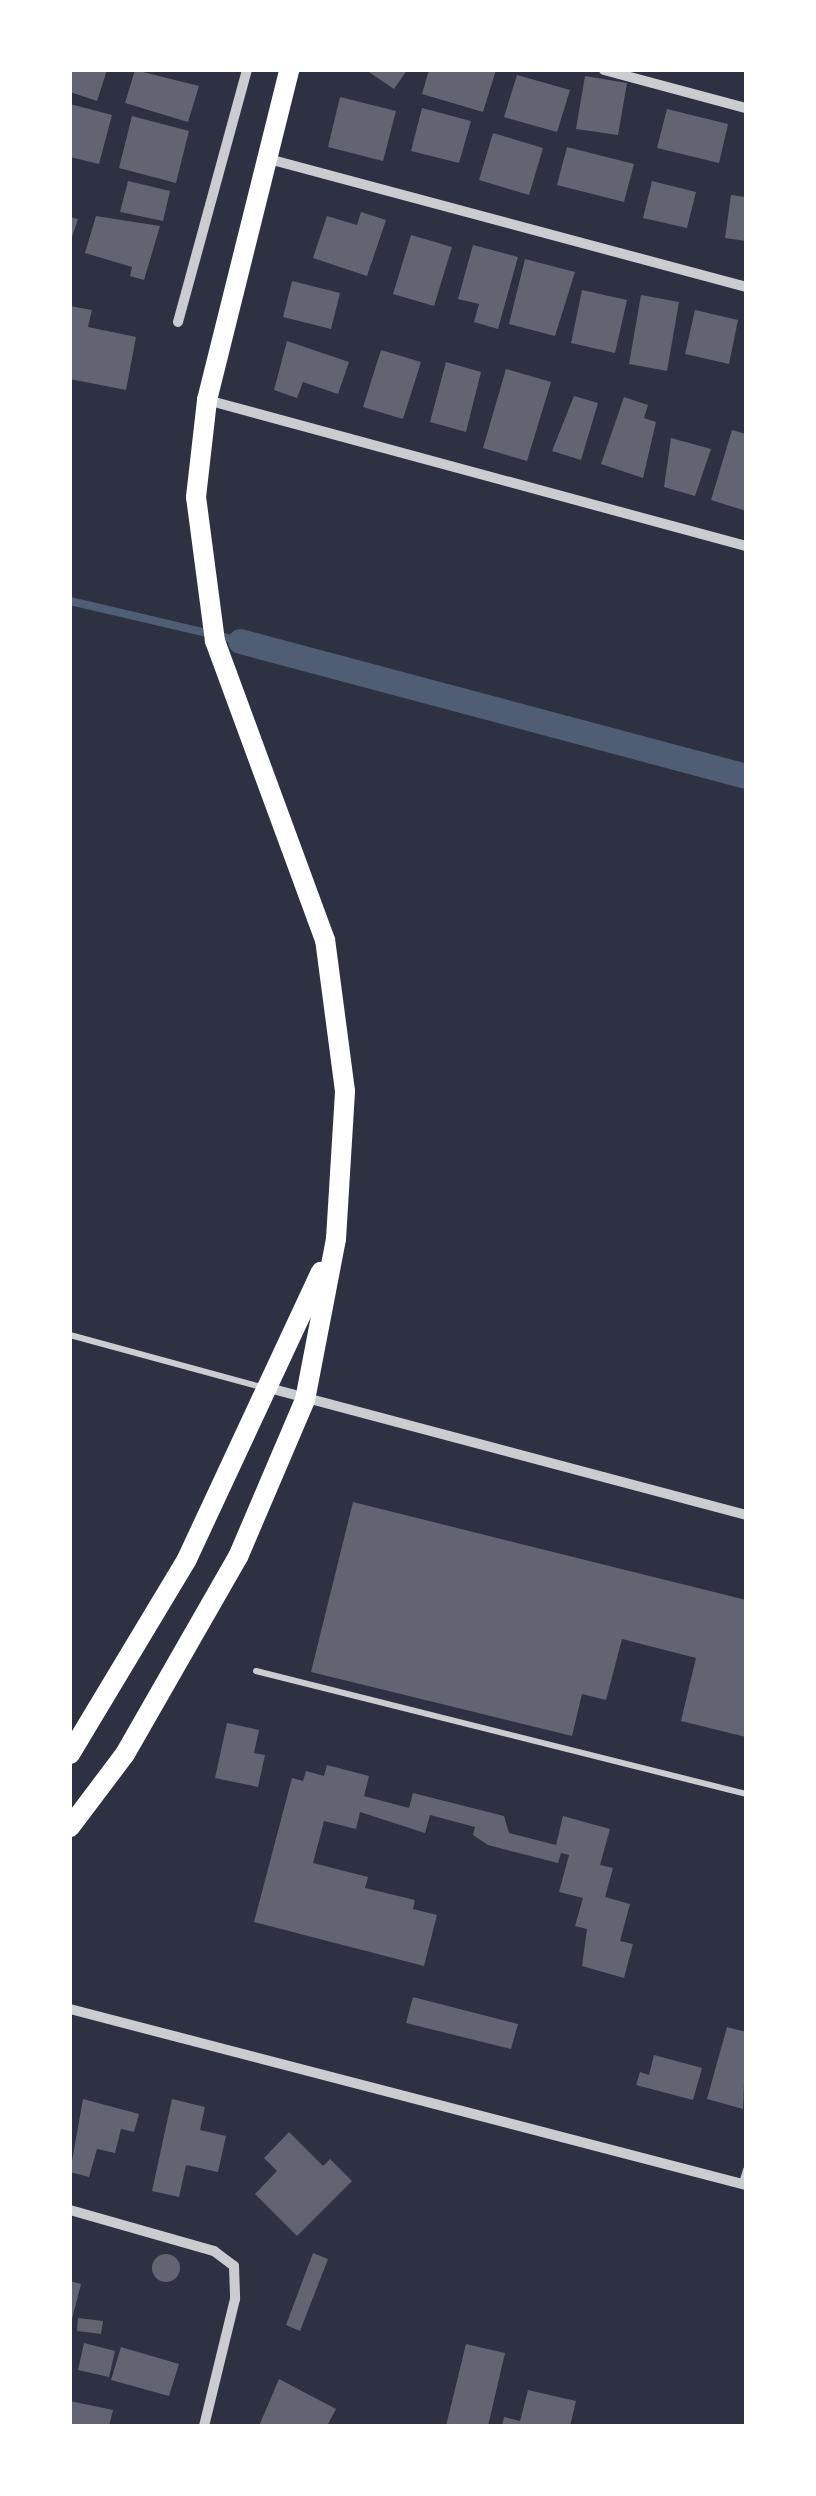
<!DOCTYPE html>
<html>
<head>
<meta charset="utf-8">
<style>
  body { margin:0 }
  #map { position:relative; width:816px; height:2496px; overflow:hidden; background:#2d3142; font-family:"Source Sans 3",sans-serif }
  div>[style] { position:absolute }
  .stream>* { height:8px; margin:-4px; padding:0 4px; transform-origin:4px; border-radius:4px; background:#4f5d75 }
  .canal>* { height:25px; margin:-12.5px; padding:0 12.5px; transform-origin:12.5px; border-radius:12.5px; background:#4f5d75 }
  .building>* { inset:0; background:#626471 }
  .round { border-radius:50% }
  .service>* { height:6px; margin:-3px; padding:0 3px; transform-origin:3px; border-radius:3px; background:#caccd0 }
  .minor>* { height:10px; margin:-5px; padding:0 5px; transform-origin:5px; border-radius:5px; background:#caccd0 }
  .secondary>* { height:20px; margin:-10px; padding:0 10px; transform-origin:10px; border-radius:10px; background:#fff }
  span { translate:-50% -50%; white-space:nowrap; text-align:center; line-height:1.15; -webkit-text-stroke:8px #fff; paint-order:stroke }
  .frame { position:absolute; inset:0; border:72px solid #fff; pointer-events:none }
</style>
</head>
<body>
<div id="map">
  <div class="stream">
    <i style="left:70px;top:601px;width:175px;rotate:13.2deg"></i>
  </div>
  <div class="canal">
    <i style="left:240px;top:641px;width:524px;rotate:14.94deg"></i>
  </div>
  <div class="building">
    <i style="clip-path:polygon(70px 70px,107px 70px,97px 101px,70px 92px)"></i>
    <i style="clip-path:polygon(135px 70px,199px 86px,188px 122px,125px 103px)"></i>
    <i style="clip-path:polygon(366px 70px,407px 70px,394px 89px)"></i>
    <i style="clip-path:polygon(429px 70px,496px 70px,483px 112px,422px 94px)"></i>
    <i style="clip-path:polygon(517px 75px,570px 90px,557px 132px,504px 117px)"></i>
    <i style="clip-path:polygon(585px 76px,627px 83px,618px 135px,576px 129px)"></i>
    <i style="clip-path:polygon(340px 97px,396px 111px,383px 161px,328px 147px)"></i>
    <i style="clip-path:polygon(70px 104px,112px 115px,99px 164px,70px 157px)"></i>
    <i style="clip-path:polygon(422px 108px,471px 121px,459px 163px,411px 151px)"></i>
    <i style="clip-path:polygon(667px 109px,728px 124px,719px 163px,657px 148px)"></i>
    <i style="clip-path:polygon(132px 116px,189px 131px,176px 183px,119px 168px)"></i>
    <i style="clip-path:polygon(493px 133px,543px 148px,529px 195px,479px 180px)"></i>
    <i style="clip-path:polygon(567px 147px,634px 164px,624px 202px,557px 185px)"></i>
    <i style="clip-path:polygon(128px 181px,170px 191px,163px 221px,120px 212px)"></i>
    <i style="clip-path:polygon(652px 181px,696px 192px,687px 228px,643px 218px)"></i>
    <i style="clip-path:polygon(731px 195px,746px 197px,746px 241px,725px 238px)"></i>
    <i style="clip-path:polygon(361px 212px,386px 220px,367px 276px,313px 258px,327px 216px,357px 225px)"></i>
    <i style="clip-path:polygon(96px 216px,160px 226px,144px 280px,130px 276px,132px 267px,85px 253px)"></i>
    <i style="clip-path:polygon(70px 217px,78px 219px,71px 240px,70px 240px)"></i>
    <i style="clip-path:polygon(411px 235px,452px 247px,434px 306px,393px 294px)"></i>
    <i style="clip-path:polygon(473px 245px,518px 257px,498px 329px,474px 322px,479px 304px,458px 299px)"></i>
    <i style="clip-path:polygon(525px 259px,575px 272px,555px 336px,509px 324px)"></i>
    <i style="clip-path:polygon(292px 281px,340px 293px,331px 329px,283px 317px)"></i>
    <i style="clip-path:polygon(582px 290px,627px 300px,615px 353px,571px 343px)"></i>
    <i style="clip-path:polygon(641px 295px,679px 302px,667px 371px,629px 364px)"></i>
    <i style="clip-path:polygon(70px 306px,92px 310px,88px 327px,136px 337px,126px 390px,70px 379px)"></i>
    <i style="clip-path:polygon(695px 310px,738px 320px,729px 364px,685px 354px)"></i>
    <i style="clip-path:polygon(287px 341px,349px 362px,338px 394px,303px 382px,297px 398px,274px 390px)"></i>
    <i style="clip-path:polygon(381px 350px,421px 362px,403px 419px,363px 407px)"></i>
    <i style="clip-path:polygon(446px 362px,481px 372px,466px 432px,430px 422px)"></i>
    <i style="clip-path:polygon(506px 369px,551px 382px,527px 461px,483px 448px)"></i>
    <i style="clip-path:polygon(574px 396px,598px 403px,581px 460px,552px 451px)"></i>
    <i style="clip-path:polygon(624px 397px,648px 405px,644px 418px,656px 422px,643px 478px,601px 464px)"></i>
    <i style="clip-path:polygon(732px 430px,746px 434px,746px 511px,711px 500px)"></i>
    <i style="clip-path:polygon(671px 438px,711px 449px,695px 496px,664px 487px)"></i>
    <i style="clip-path:polygon(353px 1502px,746px 1600px,746px 1737px,681px 1721px,696px 1658px,622px 1639px,606px 1700px,582px 1694px,572px 1736px,311px 1672px)"></i>
    <i style="clip-path:polygon(227px 1723px,259px 1730px,254px 1753px,265px 1755px,258px 1787px,215px 1778px)"></i>
    <i style="clip-path:polygon(327px 1765px,369px 1776px,364px 1796px,409px 1808px,413px 1793px,504px 1816px,509px 1833px,556px 1845px,563px 1816px,610px 1829px,600px 1865px,613px 1868px,605px 1897px,630px 1904px,620px 1941px,633px 1944px,624px 1978px,582px 1966px,587px 1929px,575px 1926px,583px 1898px,559px 1892px,569px 1855px,561px 1853px,558px 1863px,488px 1845px,473px 1835px,475px 1827px,430px 1815px,425px 1833px,360px 1812px,356px 1829px,324px 1821px,313px 1863px,368px 1877px,365px 1888px,415px 1900px,413px 1909px,437px 1915px,424px 1966px,254px 1922px,292px 1778px,303px 1781px,306px 1771px,324px 1776px)"></i>
    <i style="clip-path:polygon(413px 1997px,518px 2024px,511px 2049px,406px 2023px)"></i>
    <i style="clip-path:polygon(727px 2027px,746px 2032px,743px 2109px,707px 2099px)"></i>
    <i style="clip-path:polygon(654px 2055px,702px 2068px,693px 2100px,636px 2085px,640px 2072px,649px 2075px)"></i>
    <i style="clip-path:polygon(83px 2099px,139px 2114px,134px 2132px,121px 2129px,115px 2153px,97px 2149px,89px 2177px,70px 2172px)"></i>
    <i style="clip-path:polygon(172px 2099px,205px 2107px,200px 2130px,226px 2136px,218px 2172px,186px 2165px,179px 2197px,152px 2191px)"></i>
    <i style="clip-path:polygon(289px 2132px,323px 2166px,330px 2159px,352px 2181px,297px 2236px,255px 2194px,277px 2171px,264px 2158px)"></i>
    <i style="clip-path:polygon(313px 2253px,328px 2259px,300px 2331px,286px 2325px)"></i>
    <i class="round" style="left:152px;top:2254px;width:28px;height:28px"></i>
    <i style="clip-path:polygon(70px 2281px,81px 2284px,71px 2323px,70px 2323px)"></i>
    <i style="clip-path:polygon(78px 2318px,103px 2321px,101px 2334px,77px 2331px)"></i>
    <i style="clip-path:polygon(84px 2343px,115px 2351px,109px 2377px,78px 2370px)"></i>
    <i style="clip-path:polygon(466px 2344px,505px 2353px,488px 2426px,446px 2426px)"></i>
    <i style="clip-path:polygon(121px 2347px,179px 2364px,169px 2396px,111px 2380px)"></i>
    <i style="clip-path:polygon(279px 2379px,336px 2409px,327px 2426px,259px 2426px)"></i>
    <i style="clip-path:polygon(528px 2390px,576px 2401px,570px 2426px,502px 2426px,504px 2417px,520px 2421px)"></i>
    <i style="clip-path:polygon(70px 2401px,113px 2410px,109px 2426px,70px 2426px)"></i>
  </div>
  <div class="service">
    <i style="left:70px;top:1335px;width:199px;rotate:15.2deg"></i>
    <i style="left:256px;top:1671px;width:505px;rotate:14.09deg"></i>
    <i style="left:742px;top:2183px;width:14px;rotate:-73deg"></i>
  </div>
  <div class="minor">
    <i style="left:604px;top:70px;width:147px;rotate:15deg"></i>
    <i style="left:265px;top:158px;width:498px;rotate:15deg"></i>
    <i style="left:178px;top:322px;width:261px;rotate:-74.7deg"></i>
    <i style="left:207px;top:400px;width:558px;rotate:15.16deg"></i>
    <i style="left:269px;top:1388px;width:494px;rotate:14.9deg"></i>
    <i style="left:70px;top:2009px;width:699px;rotate:14.59deg"></i>
    <i style="left:70px;top:2210px;width:150px;rotate:15.9deg"></i>
    <i style="left:214px;top:2251px;width:25px;rotate:37deg"></i>
    <i style="left:234px;top:2266px;width:33px;rotate:88deg"></i>
    <i style="left:235px;top:2299px;width:131px;rotate:103.7deg"></i>
  </div>
  <div class="secondary">
    <i style="left:70px;top:1754px;width:227px;rotate:-59deg"></i>
    <i style="left:187px;top:1559px;width:317px;rotate:-65deg"></i>
    <i style="left:70px;top:1827px;width:91px;rotate:-53deg"></i>
    <i style="left:125px;top:1754px;width:227px;rotate:-60.2deg"></i>
    <i style="left:238px;top:1557px;width:171px;rotate:-66.9deg"></i>
    <i style="left:305px;top:1400px;width:164px;rotate:-79.1deg"></i>
    <i style="left:336px;top:1239px;width:148px;rotate:-86.5deg"></i>
    <i style="left:345px;top:1091px;width:152px;rotate:-97.5deg"></i>
    <i style="left:325px;top:940px;width:319px;rotate:-110.2deg"></i>
    <i style="left:215px;top:641px;width:145px;rotate:-97.5deg"></i>
    <i style="left:196px;top:497px;width:98px;rotate:-83.5deg"></i>
    <i style="left:207px;top:400px;width:340px;rotate:-76deg"></i>
  </div>
  <div class="frame"></div>
</div>
</body>
</html>
